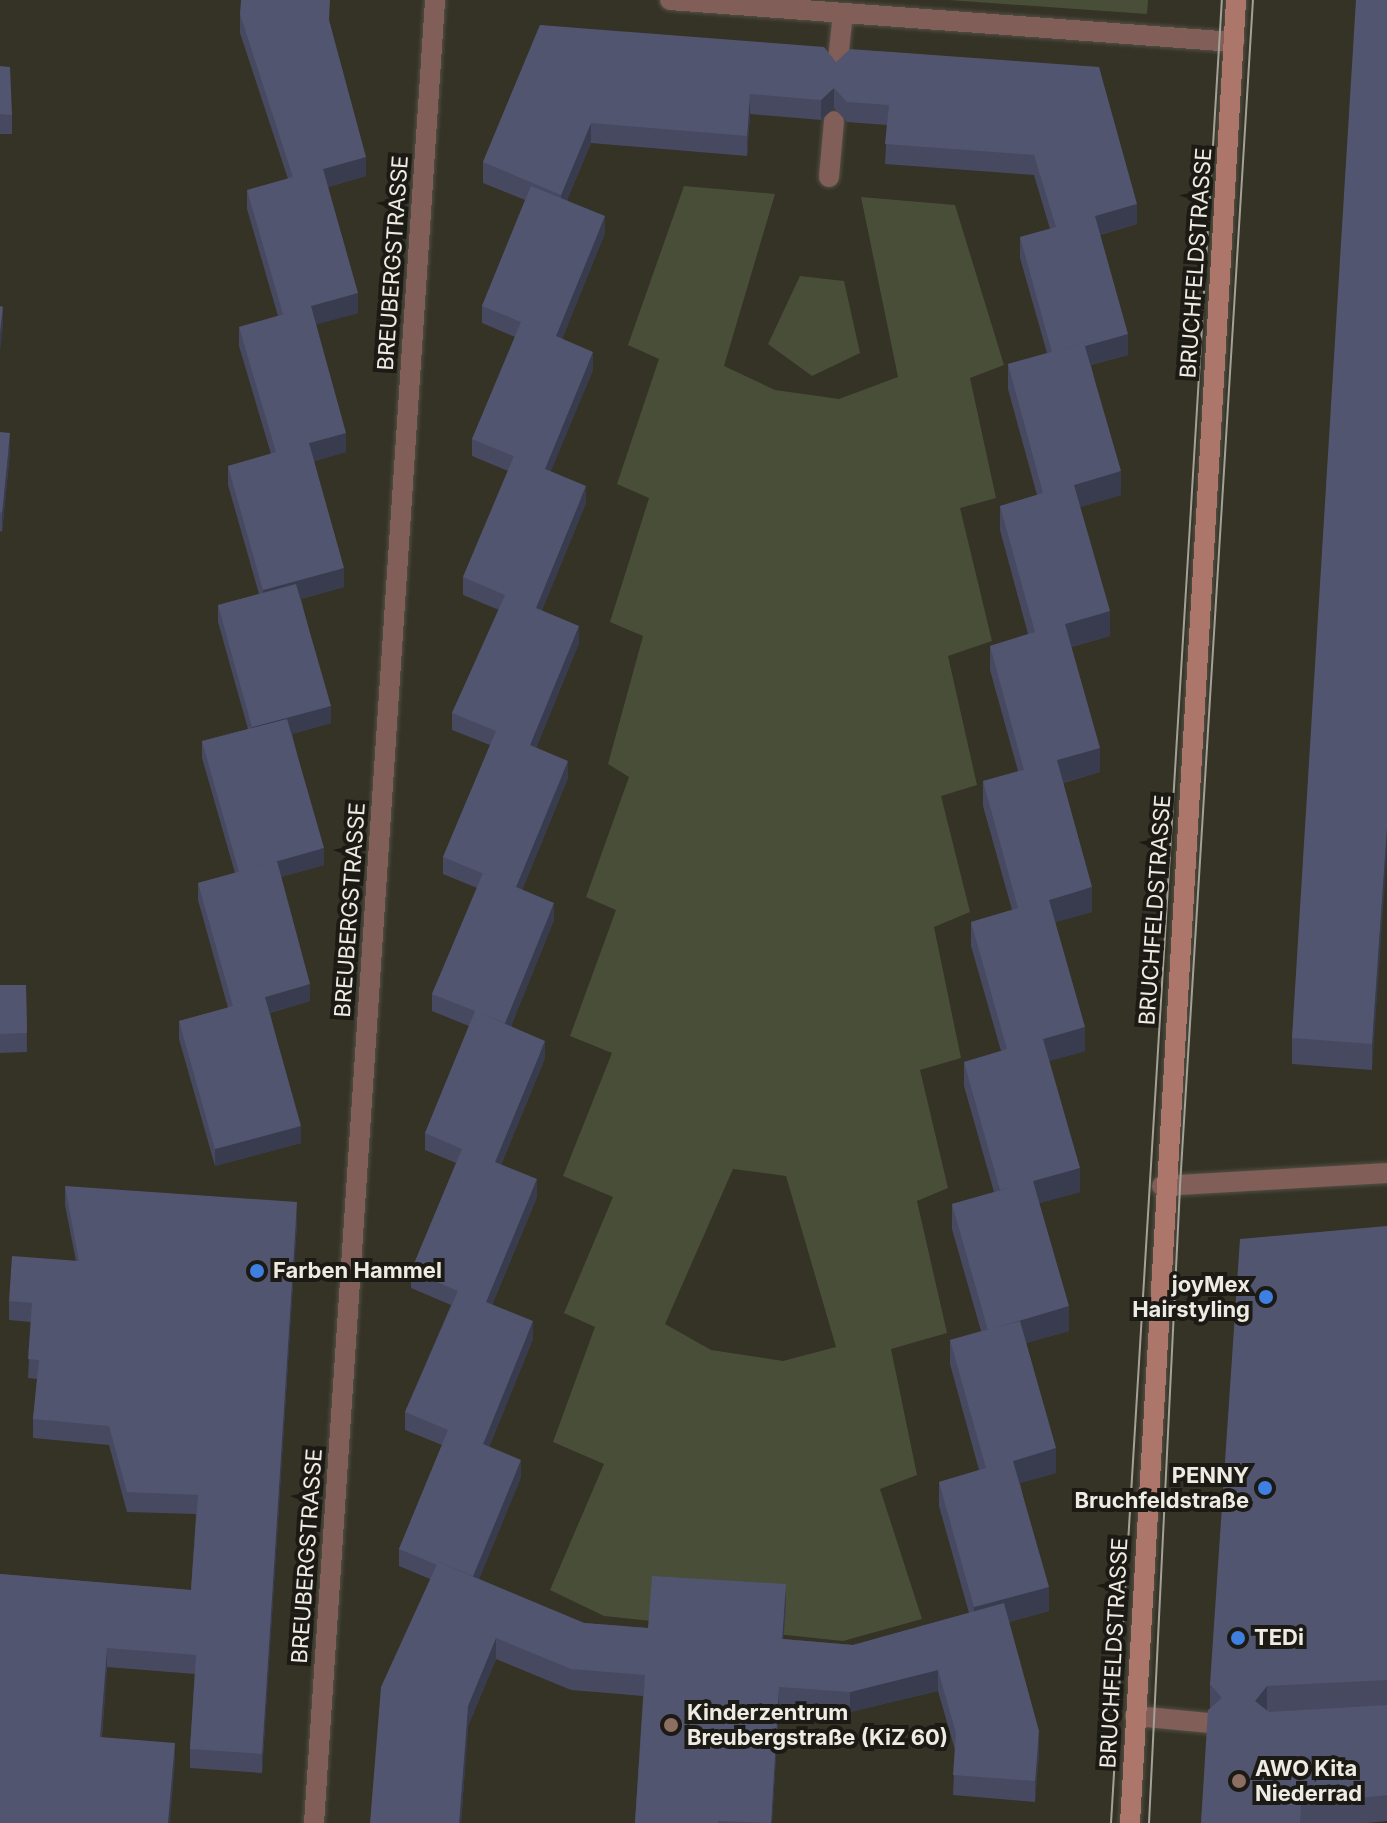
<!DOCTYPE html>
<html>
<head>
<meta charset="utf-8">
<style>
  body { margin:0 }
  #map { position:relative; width:1387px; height:1823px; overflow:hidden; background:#353226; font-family:Inter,sans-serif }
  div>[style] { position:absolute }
  .green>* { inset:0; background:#494e39 }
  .roads { filter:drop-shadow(0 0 2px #525044) drop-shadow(0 0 2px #525044) }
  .lane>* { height:20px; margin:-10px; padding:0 10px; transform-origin:10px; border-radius:10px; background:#815e57 }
  .street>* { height:20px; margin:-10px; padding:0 10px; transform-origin:10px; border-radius:10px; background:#815e57 }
  .secondary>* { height:20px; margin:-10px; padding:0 10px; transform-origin:10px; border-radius:10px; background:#ac766a }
  .tram>* { height:2px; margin:-1px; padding:0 1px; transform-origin:1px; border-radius:1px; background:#a4a298 }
  .wall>* { inset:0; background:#474960 }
  .shaded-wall>* { inset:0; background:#393c4e }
  .building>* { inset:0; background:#525570 }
  .dots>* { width:22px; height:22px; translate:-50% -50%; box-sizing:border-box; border:4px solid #1b1a14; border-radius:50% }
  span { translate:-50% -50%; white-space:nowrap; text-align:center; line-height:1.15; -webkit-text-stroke:8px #1b1a14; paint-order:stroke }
  .street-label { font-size:22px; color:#edebe3 }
  .poi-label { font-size:22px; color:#edebe3; font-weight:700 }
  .left { translate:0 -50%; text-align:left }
  .right { translate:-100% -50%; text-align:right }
</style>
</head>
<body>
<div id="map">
  <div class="green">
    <i style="clip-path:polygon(948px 0,1148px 0,1147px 14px)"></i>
    <i style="clip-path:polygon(evenodd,684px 186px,775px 194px,724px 366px,775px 390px,839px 399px,898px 377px,861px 197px,955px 205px,1004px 365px,970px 378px,996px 498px,960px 508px,992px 641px,948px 656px,977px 785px,941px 796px,970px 912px,934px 927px,961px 1058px,920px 1070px,948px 1188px,917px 1201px,947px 1333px,891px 1349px,917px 1475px,880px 1489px,922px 1619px,843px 1641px,604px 1616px,550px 1590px,604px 1464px,553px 1442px,595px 1327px,564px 1313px,613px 1197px,563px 1176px,612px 1053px,570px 1036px,616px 910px,586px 897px,629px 777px,608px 764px,643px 636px,610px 622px,649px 498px,617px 484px,659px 359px,628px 345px,684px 186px,733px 1169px,786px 1176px,836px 1347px,783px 1361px,711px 1350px,665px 1324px,733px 1169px)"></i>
    <i style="clip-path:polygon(800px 276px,844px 281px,860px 353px,812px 376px,768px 344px)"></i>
  </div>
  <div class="roads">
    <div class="lane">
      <i style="left:837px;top:69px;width:56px;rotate:-83.9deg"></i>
      <i style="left:829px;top:177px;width:56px;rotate:-84.9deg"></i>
      <i style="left:1135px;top:1716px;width:74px;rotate:5.4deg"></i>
    </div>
    <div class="street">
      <i style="left:670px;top:0;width:566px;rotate:4.26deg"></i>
      <i style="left:1162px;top:1186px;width:225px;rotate:-3.3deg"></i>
      <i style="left:314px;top:1823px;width:1827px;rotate:-86.2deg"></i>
    </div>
    <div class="secondary">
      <i style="left:1130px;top:1823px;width:1826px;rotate:-86.67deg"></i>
    </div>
  </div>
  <div class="tram">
    <i style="left:1111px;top:1823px;width:1826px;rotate:-86.52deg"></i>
    <i style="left:1149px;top:1823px;width:638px;rotate:-87.21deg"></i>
    <i style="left:1180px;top:1186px;width:1188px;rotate:-86.48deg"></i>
  </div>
  <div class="wall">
    <i style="clip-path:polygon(1387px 0,1372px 1070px,1292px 1064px,1292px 1038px)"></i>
    <i style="clip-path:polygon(240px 14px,330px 24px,366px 176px,328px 187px,358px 313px,316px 324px,346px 452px,314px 461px,344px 587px,301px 599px,331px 723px,292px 734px,324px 865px,281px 877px,310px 1001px,270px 1013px,301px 1143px,215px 1166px,179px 1039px,179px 1021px,228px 1008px,198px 900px,198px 883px,235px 873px,202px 758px,202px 741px,248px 729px,218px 622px,218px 605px,259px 594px,228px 485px,228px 466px,271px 454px,239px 346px,239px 327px,278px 316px,247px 209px,247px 190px,288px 179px,240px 33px)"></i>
    <i style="clip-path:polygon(evenodd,540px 25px,836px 62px,1099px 67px,1137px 224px,1100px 235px,1128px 355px,1091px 365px,1121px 495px,1080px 507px,1110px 636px,1071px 647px,1100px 772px,1063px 783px,1092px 912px,1055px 922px,1085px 1051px,1049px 1061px,1080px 1192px,1039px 1203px,1069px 1331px,1026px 1343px,1056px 1473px,1020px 1483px,1049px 1611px,1009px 1622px,1039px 1751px,1035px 1802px,953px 1795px,955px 1750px,938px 1691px,850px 1712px,779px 1707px,772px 1823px,635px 1823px,643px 1696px,571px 1690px,496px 1659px,468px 1726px,461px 1823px,370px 1823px,430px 1579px,399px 1566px,399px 1549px,442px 1445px,405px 1430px,405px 1412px,451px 1305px,411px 1288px,411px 1271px,456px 1163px,425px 1150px,425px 1133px,469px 1026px,432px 1011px,432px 994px,477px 888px,443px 874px,443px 857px,490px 745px,452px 730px,452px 713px,499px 610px,463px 595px,463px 577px,508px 471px,472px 456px,472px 439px,515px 337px,482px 323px,482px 306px,525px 200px,483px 183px,483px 162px,540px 25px,834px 108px,847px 122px,887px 125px,885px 164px,1034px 175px,1050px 229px,1020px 237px,1020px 258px,1047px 353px,1008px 364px,1008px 389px,1037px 495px,1000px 506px,1000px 530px,1028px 634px,990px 646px,990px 670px,1018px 771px,983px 781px,983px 806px,1012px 910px,971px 922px,971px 946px,1001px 1051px,964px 1062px,964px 1086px,994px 1192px,952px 1204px,952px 1229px,981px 1331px,950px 1340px,950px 1364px,979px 1470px,939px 1482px,939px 1506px,969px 1613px,853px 1645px,783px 1639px,786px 1605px,648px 1628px,584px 1623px,479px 1579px,521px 1477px,489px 1447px,533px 1339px,492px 1305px,537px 1197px,501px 1165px,545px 1058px,511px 1026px,554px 920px,522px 890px,568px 778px,536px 748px,579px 643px,542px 610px,586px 503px,550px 472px,593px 370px,562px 339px,605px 233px,567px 200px,591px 143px,747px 156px,750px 114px,821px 120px,834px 108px)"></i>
    <i style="clip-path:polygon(0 66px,12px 115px,12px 134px,0 134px)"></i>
    <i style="clip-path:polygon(0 432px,10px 452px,2px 532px,0 531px)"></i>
    <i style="clip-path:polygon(0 985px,26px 985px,27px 1052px,0 1053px)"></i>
    <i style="clip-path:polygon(65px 1186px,297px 1222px,262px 1773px,190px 1768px,190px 1749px,195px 1674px,107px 1667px,102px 1737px,175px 1762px,0 1823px,0 1574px,191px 1590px,196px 1514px,127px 1512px,109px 1445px,33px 1438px,33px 1419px,37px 1379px,28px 1378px,31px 1322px,9px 1320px,9px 1301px,76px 1261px,65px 1205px)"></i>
    <i style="clip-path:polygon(1387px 1226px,1387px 1821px,1367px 1823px,1201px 1823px,1210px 1709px,1210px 1684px)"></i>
  </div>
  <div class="shaded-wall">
    <i style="clip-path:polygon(834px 88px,834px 108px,821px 120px,821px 100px)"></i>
    <i style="clip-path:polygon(750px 94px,750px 114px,747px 156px,747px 136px)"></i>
    <i style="clip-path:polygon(591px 123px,591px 143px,561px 215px,561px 195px)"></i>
    <i style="clip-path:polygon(366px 157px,366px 176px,323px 188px,323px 169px)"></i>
    <i style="clip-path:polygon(1137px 204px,1137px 224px,1095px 236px,1095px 216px)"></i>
    <i style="clip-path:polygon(605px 216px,605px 233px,556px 354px,556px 336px)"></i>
    <i style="clip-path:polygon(358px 293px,358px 313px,311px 326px,311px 306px)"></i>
    <i style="clip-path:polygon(3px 307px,3px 326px,0 352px,0 333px)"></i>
    <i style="clip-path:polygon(1128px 334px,1128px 355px,1053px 375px,1053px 355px)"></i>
    <i style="clip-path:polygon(593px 352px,593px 370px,545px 486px,545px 469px)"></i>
    <i style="clip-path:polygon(10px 433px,10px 452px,2px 532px,2px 513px)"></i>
    <i style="clip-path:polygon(346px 433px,346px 452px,309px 463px,309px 443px)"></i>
    <i style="clip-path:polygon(1121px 471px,1121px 495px,1074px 509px,1074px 485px)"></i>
    <i style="clip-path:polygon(586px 486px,586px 503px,536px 625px,536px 608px)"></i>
    <i style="clip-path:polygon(344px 568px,344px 587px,263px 609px,263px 590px)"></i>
    <i style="clip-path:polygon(1110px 611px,1110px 636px,1065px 648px,1065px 624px)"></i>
    <i style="clip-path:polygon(579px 626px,579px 643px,530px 762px,530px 745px)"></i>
    <i style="clip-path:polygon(331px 706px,331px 723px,252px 745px,252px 727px)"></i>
    <i style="clip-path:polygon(1100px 748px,1100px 772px,1057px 784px,1057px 760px)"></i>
    <i style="clip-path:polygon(568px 761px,568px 778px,516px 904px,516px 887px)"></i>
    <i style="clip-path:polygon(1387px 828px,1387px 854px,1372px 1070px,1372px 1044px)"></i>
    <i style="clip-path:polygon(324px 848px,324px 865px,239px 889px,239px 872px)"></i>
    <i style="clip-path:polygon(1092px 887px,1092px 912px,1049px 924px,1049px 900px)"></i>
    <i style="clip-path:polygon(554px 903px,554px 920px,505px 1041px,505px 1023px)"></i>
    <i style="clip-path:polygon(310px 984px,310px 1001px,255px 1017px,255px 1000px)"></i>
    <i style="clip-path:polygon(1085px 1027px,1085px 1051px,1043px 1063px,1043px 1039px)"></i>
    <i style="clip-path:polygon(545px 1041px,545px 1058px,495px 1179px,495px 1162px)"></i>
    <i style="clip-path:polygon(301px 1126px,301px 1143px,215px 1166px,215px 1149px)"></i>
    <i style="clip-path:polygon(1080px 1168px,1080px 1192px,1033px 1205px,1033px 1181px)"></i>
    <i style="clip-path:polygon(537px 1179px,537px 1197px,486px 1319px,486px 1302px)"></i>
    <i style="clip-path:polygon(297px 1202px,297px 1222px,262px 1773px,262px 1754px)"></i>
    <i style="clip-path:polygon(1069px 1306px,1069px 1331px,988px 1354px,988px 1330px)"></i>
    <i style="clip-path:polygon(533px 1321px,533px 1339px,483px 1461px,483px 1444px)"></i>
    <i style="clip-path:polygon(1056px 1448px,1056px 1473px,1013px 1485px,1013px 1461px)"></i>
    <i style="clip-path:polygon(521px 1460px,521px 1477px,472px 1596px,472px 1579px)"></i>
    <i style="clip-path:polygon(786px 1584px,786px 1605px,782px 1660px,782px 1639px)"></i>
    <i style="clip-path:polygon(1049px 1587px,1049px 1611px,974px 1631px,974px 1607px)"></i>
    <i style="clip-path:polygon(496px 1638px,496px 1659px,468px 1726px,461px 1823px,459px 1823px,468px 1706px)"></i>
    <i style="clip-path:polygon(107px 1648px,107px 1667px,100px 1756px,100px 1737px)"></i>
    <i style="clip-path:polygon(938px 1670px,938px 1691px,850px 1712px,850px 1692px)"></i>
    <i style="clip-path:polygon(1267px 1686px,1267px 1712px,1255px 1701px)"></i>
    <i style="clip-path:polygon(779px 1687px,779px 1707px,772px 1823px,771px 1823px)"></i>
    <i style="clip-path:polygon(1039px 1731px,1039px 1751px,1035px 1802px,1035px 1781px)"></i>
    <i style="clip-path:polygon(175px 1743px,175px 1762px,170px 1823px,168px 1823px)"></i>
  </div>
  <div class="building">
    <i style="clip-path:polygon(241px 0,330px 0,329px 20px,366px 157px,323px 169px,358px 293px,311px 306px,346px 433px,309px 443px,344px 568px,263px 590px,228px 466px,276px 452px,239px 327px,288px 313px,283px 314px,247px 190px,293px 177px,240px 14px)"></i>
    <i style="clip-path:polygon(1356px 0,1387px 0,1387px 828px,1372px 1044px,1292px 1038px)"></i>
    <i style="clip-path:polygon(540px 25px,824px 47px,836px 62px,850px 49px,1099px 67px,1137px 204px,1095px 216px,1128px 334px,1085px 346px,1084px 343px,1052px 352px,1020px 237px,1056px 227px,1034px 155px,885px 144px,889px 105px,847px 102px,834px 88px,821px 100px,750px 94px,747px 136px,591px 123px,561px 195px,483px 162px)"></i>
    <i style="clip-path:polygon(0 66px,10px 67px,12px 115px,0 114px)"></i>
    <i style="clip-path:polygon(531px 186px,605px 216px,556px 336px,593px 352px,545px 469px,472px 439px,521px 322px,482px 306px)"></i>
    <i style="clip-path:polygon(0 306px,3px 307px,0 333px)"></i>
    <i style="clip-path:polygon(1084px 343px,1121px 471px,1074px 485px,1110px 611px,1065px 624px,1100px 748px,1057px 760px,1092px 887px,1049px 900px,1085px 1027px,1043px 1039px,1080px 1168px,1033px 1181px,1069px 1306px,988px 1330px,952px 1204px,1016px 1186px,1000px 1190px,964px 1062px,1014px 1047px,1007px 1049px,971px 922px,1018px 908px,983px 781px,1024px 770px,990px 646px,1035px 632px,1000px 506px,1043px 493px,1008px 364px)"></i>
    <i style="clip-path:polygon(0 432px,10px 433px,2px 513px,0 512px)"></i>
    <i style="clip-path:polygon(514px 456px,586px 486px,536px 608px,579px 626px,530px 745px,568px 761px,516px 887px,443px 857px,496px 731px,452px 713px,505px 595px,463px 577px)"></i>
    <i style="clip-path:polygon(296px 584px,331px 706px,252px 727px,218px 605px)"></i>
    <i style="clip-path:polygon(287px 719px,324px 848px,239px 872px,202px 741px)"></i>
    <i style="clip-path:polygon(277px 861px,310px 984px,255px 1000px,265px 997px,301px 1126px,215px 1149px,179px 1021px,233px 1006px,198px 883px)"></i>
    <i style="clip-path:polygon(483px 873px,554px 903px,505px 1023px,480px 1013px,545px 1041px,495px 1162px,537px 1179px,486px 1302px,533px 1321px,483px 1444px,521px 1460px,473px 1576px,438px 1562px,437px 1565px,399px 1549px,448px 1430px,405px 1412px,458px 1291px,411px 1271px,462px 1149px,425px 1133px,475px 1011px,432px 994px)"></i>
    <i style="clip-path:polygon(0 985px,26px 985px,27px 1033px,0 1034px)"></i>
    <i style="clip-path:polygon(65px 1186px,297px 1202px,262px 1754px,190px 1749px,196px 1655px,107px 1648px,100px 1737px,175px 1743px,168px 1823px,0 1823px,0 1574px,191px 1590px,198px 1495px,127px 1492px,109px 1426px,33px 1419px,39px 1360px,28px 1359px,32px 1303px,9px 1301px,12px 1256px,79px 1261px)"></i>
    <i style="clip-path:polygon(1387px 1226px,1387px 1680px,1267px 1686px,1255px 1701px,1269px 1712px,1387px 1705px,1387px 1795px,1301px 1805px,1300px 1823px,1201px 1823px,1208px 1710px,1222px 1698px,1210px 1684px,1240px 1239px)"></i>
    <i style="clip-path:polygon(1020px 1321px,1056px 1448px,1013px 1461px,1049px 1587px,974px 1607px,939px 1482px,986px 1468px,950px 1340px)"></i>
    <i style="clip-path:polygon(438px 1562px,584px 1623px,648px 1628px,652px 1576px,786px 1584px,782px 1639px,853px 1645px,1004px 1603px,1039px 1731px,1035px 1781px,953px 1775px,956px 1733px,938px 1670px,850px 1692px,779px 1687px,771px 1823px,718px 1821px,718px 1823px,635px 1823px,645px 1675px,571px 1669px,496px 1638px,468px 1706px,459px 1823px,370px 1823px,381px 1687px)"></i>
  </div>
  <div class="dots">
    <i style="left:257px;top:1271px;background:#3f7fe0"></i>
    <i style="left:1266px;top:1297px;background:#3f7fe0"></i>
    <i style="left:1265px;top:1488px;background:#3f7fe0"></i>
    <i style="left:1238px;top:1638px;background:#3f7fe0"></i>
    <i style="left:671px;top:1725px;background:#8d6e63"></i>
    <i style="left:1239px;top:1781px;background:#8d6e63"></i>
  </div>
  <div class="street-label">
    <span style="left:393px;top:263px;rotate:-86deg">BREUBERGSTRASSE</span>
    <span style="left:1196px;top:263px;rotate:-86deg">BRUCHFELDSTRASSE</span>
    <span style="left:350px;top:910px;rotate:-86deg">BREUBERGSTRASSE</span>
    <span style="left:1155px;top:910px;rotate:-86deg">BRUCHFELDSTRASSE</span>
    <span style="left:307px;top:1556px;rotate:-86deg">BREUBERGSTRASSE</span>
    <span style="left:1114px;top:1653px;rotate:-87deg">BRUCHFELDSTRASSE</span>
  </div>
  <div class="poi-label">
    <span class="left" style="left:273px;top:1271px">Farben Hammel</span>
    <span class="right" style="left:1250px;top:1297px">joyMex<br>Hairstyling</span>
    <span class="right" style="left:1249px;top:1488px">PENNY<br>Bruchfeldstraße</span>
    <span class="left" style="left:1254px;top:1638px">TEDi</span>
    <span class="left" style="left:687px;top:1725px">Kinderzentrum<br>Breubergstraße (KiZ 60)</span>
    <span class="left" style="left:1255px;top:1781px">AWO Kita<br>Niederrad</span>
  </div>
</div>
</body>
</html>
